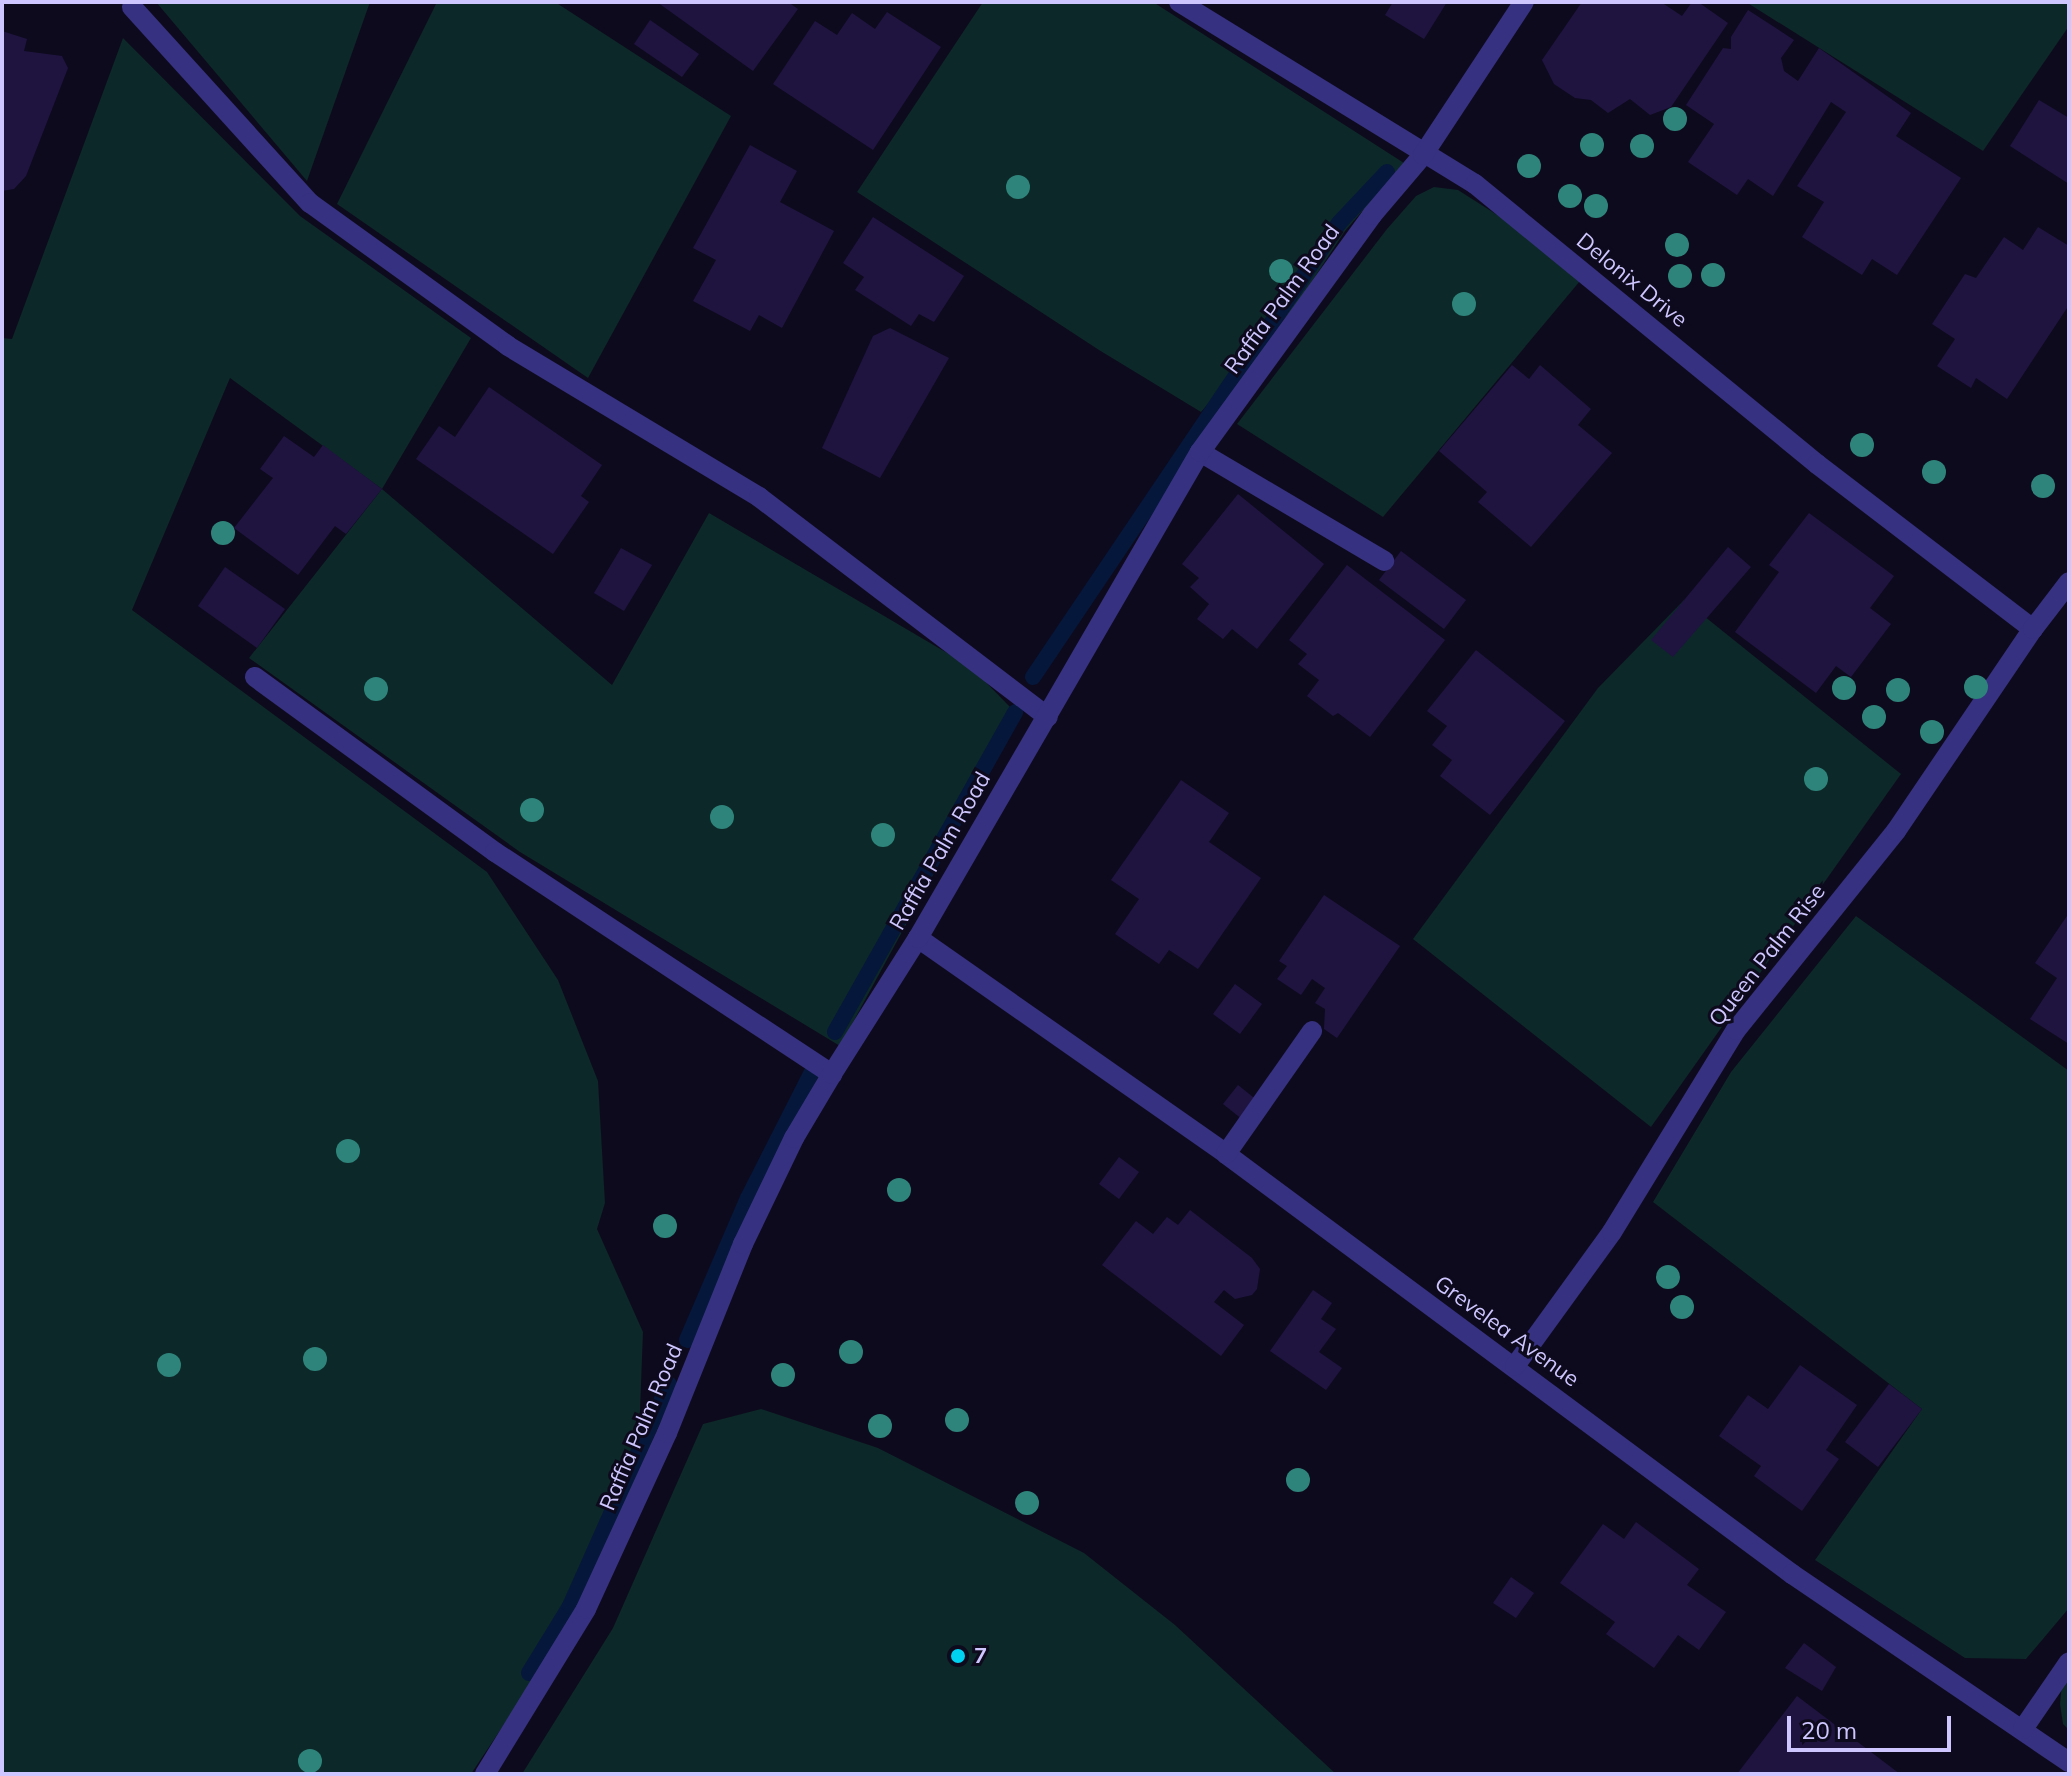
<!DOCTYPE html>
<html>
<head>
<meta charset="utf-8">
<style>
  body { margin:0 }
  #map { position:relative; width:2071px; height:1776px; overflow:hidden; background:#0e0a1d; font-family:Mulish,sans-serif }
  div>[style] { position:absolute }
  .green>* { inset:0; background:#0c2828 }
  .stream>* { height:16px; margin:-8px; padding:0 8px; transform-origin:8px; border-radius:8px; background:#05173b }
  .building>* { inset:0; background:#1f1440 }
  .minor>* { height:20px; margin:-10px; padding:0 10px; transform-origin:10px; border-radius:10px; background:#363180 }
  .trees>* { width:24px; height:24px; margin:-12px; border-radius:50%; background:#2e847a }
  .dots>* { width:22px; height:22px; translate:-50% -50%; box-sizing:border-box; border:4px solid #0e0a1d; border-radius:50% }
  span { translate:-50% -50%; white-space:nowrap; text-align:center; line-height:1.15; -webkit-text-stroke:6px #0e0a1d; paint-order:stroke }
  .street-label { font-size:22px; color:#cec6ff }
  .poi-label { font-size:22px; color:#cec6ff; font-weight:700 }
  .left { translate:0 -50%; text-align:left }
  .frame { position:absolute; inset:0; border:4px solid #cec6ff; pointer-events:none }
  .scale { position:absolute; left:1787px; top:1716px; width:164px; height:36px; box-sizing:border-box; border:4px solid #cec6ff; border-top:0; padding-left:10px; font-size:24px; line-height:28px; white-space:nowrap; color:#cec6ff; -webkit-text-stroke:6px #0e0a1d; paint-order:stroke }
</style>
</head>
<body>
<div id="map">
  <div class="green">
    <i style="clip-path:polygon(156px 2px,370px 2px,307px 181px)"></i>
    <i style="clip-path:polygon(437px 2px,555px 2px,731px 116px,588px 378px,337px 204px)"></i>
    <i style="clip-path:polygon(983px 2px,1153px 2px,1404px 163px,1345px 231px,1297px 304px,1201px 412px,1099px 350px,857px 192px)"></i>
    <i style="clip-path:polygon(1746px 2px,2069px 2px,2069px 26px,1983px 151px)"></i>
    <i style="clip-path:polygon(123px 38px,300px 216px,471px 338px,382px 489px,612px 685px,709px 513px,971px 667px,1011px 708px,1013px 728px,840px 1046px,520px 852px,249px 658px,382px 489px,230px 378px,132px 610px,487px 872px,558px 980px,598px 1081px,605px 1203px,597px 1229px,643px 1332px,637px 1490px,583px 1605px,471px 1774px,2px 1774px,2px 338px,12px 339px)"></i>
    <i style="clip-path:polygon(1434px 187px,1458px 190px,1513px 225px,1580px 281px,1383px 517px,1237px 424px,1387px 229px,1416px 196px)"></i>
    <i style="clip-path:polygon(1684px 600px,1901px 774px,1651px 1127px,1413px 939px,1598px 688px)"></i>
    <i style="clip-path:polygon(1856px 916px,2069px 1071px,2069px 1608px,2026px 1659px,1965px 1658px,1815px 1560px,1922px 1409px,1653px 1202px,1731px 1072px)"></i>
    <i style="clip-path:polygon(761px 1409px,878px 1448px,1084px 1553px,1175px 1625px,1336px 1774px,522px 1774px,613px 1628px,703px 1424px)"></i>
    <i style="clip-path:polygon(2069px 1674px,2069px 1730px,2063px 1724px,2060px 1704px,2062px 1683px)"></i>
  </div>
  <div class="stream">
    <i style="left:1033px;top:677px;width:547px;rotate:-56.02deg"></i>
    <i style="left:1339px;top:223px;width:70px;rotate:-46.7deg"></i>
    <i style="left:835px;top:1032px;width:367px;rotate:-60.6deg"></i>
    <i style="left:687px;top:1340px;width:155px;rotate:-66.8deg"></i>
    <i style="left:748px;top:1198px;width:144px;rotate:-63.1deg"></i>
    <i style="left:529px;top:1673px;width:79px;rotate:-58.5deg"></i>
    <i style="left:570px;top:1606px;width:243px;rotate:-66deg"></i>
  </div>
  <div class="building">
    <i style="clip-path:polygon(657px 2px,788px 2px,798px 9px,753px 71px)"></i>
    <i style="clip-path:polygon(1393px 2px,1447px 2px,1424px 39px,1385px 15px)"></i>
    <i style="clip-path:polygon(1582px 2px,1661px 2px,1682px 16px,1692px 2px,1698px 2px,1728px 23px,1671px 107px,1650px 115px,1630px 99px,1608px 113px,1591px 100px,1575px 98px,1554px 84px,1542px 60px)"></i>
    <i style="clip-path:polygon(1748px 10px,1794px 40px,1781px 58px,1784px 71px,1798px 81px,1819px 48px,1911px 113px,1896px 136px,1961px 178px,1897px 275px,1872px 259px,1862px 275px,1802px 237px,1824px 202px,1797px 186px,1846px 112px,1831px 102px,1773px 196px,1748px 179px,1737px 195px,1688px 162px,1714px 124px,1686px 105px,1723px 48px,1731px 49px,1731px 37px)"></i>
    <i style="clip-path:polygon(887px 12px,941px 47px,873px 150px,773px 84px,815px 21px,837px 35px,852px 13px,875px 29px)"></i>
    <i style="clip-path:polygon(650px 20px,699px 54px,682px 77px,634px 44px)"></i>
    <i style="clip-path:polygon(2px 31px,27px 39px,24px 51px,62px 56px,68px 68px,26px 176px,14px 189px,2px 191px)"></i>
    <i style="clip-path:polygon(2039px 100px,2069px 118px,2069px 184px,2010px 146px)"></i>
    <i style="clip-path:polygon(750px 145px,797px 171px,780px 202px,834px 231px,782px 328px,759px 315px,750px 331px,693px 301px,716px 260px,693px 248px)"></i>
    <i style="clip-path:polygon(873px 217px,964px 276px,934px 322px,919px 314px,911px 326px,855px 290px,864px 277px,843px 263px)"></i>
    <i style="clip-path:polygon(2038px 227px,2069px 246px,2069px 305px,2007px 399px,1976px 378px,1971px 388px,1937px 366px,1955px 339px,1932px 324px,1965px 274px,1976px 278px,2004px 237px,2023px 250px)"></i>
    <i style="clip-path:polygon(890px 328px,949px 358px,880px 478px,822px 448px,873px 336px)"></i>
    <i style="clip-path:polygon(1512px 365px,1529px 379px,1540px 365px,1591px 409px,1578px 425px,1612px 453px,1531px 547px,1478px 502px,1487px 492px,1439px 451px)"></i>
    <i style="clip-path:polygon(489px 387px,602px 465px,581px 496px,589px 502px,553px 554px,416px 459px,439px 426px,455px 437px)"></i>
    <i style="clip-path:polygon(284px 436px,314px 457px,323px 445px,382px 489px,346px 534px,335px 526px,298px 575px,234px 528px,273px 478px,260px 469px)"></i>
    <i style="clip-path:polygon(1238px 494px,1324px 564px,1257px 649px,1232px 629px,1223px 639px,1197px 619px,1209px 604px,1190px 587px,1199px 578px,1182px 564px)"></i>
    <i style="clip-path:polygon(1809px 513px,1894px 576px,1870px 608px,1891px 624px,1851px 677px,1836px 666px,1816px 693px,1735px 632px,1779px 572px,1769px 565px)"></i>
    <i style="clip-path:polygon(1728px 547px,1751px 567px,1673px 657px,1651px 640px)"></i>
    <i style="clip-path:polygon(621px 548px,652px 565px,624px 611px,594px 593px)"></i>
    <i style="clip-path:polygon(1401px 551px,1466px 600px,1444px 629px,1379px 580px)"></i>
    <i style="clip-path:polygon(1347px 565px,1445px 640px,1370px 737px,1338px 713px,1333px 716px,1307px 696px,1319px 680px,1298px 664px,1307px 654px,1289px 640px)"></i>
    <i style="clip-path:polygon(225px 567px,285px 609px,257px 648px,198px 606px)"></i>
    <i style="clip-path:polygon(1476px 650px,1565px 721px,1490px 815px,1440px 776px,1452px 760px,1432px 745px,1447px 726px,1427px 711px)"></i>
    <i style="clip-path:polygon(1181px 780px,1229px 813px,1209px 842px,1261px 878px,1198px 969px,1169px 950px,1159px 964px,1115px 934px,1139px 899px,1111px 880px)"></i>
    <i style="clip-path:polygon(1324px 895px,1400px 946px,1337px 1038px,1324px 1029px,1325px 1009px,1315px 1003px,1325px 988px,1312px 979px,1301px 995px,1277px 979px,1287px 966px,1279px 961px)"></i>
    <i style="clip-path:polygon(2069px 913px,2069px 1044px,2030px 1019px,2057px 978px,2035px 963px)"></i>
    <i style="clip-path:polygon(1235px 984px,1262px 1004px,1240px 1034px,1213px 1014px)"></i>
    <i style="clip-path:polygon(1238px 1085px,1258px 1101px,1243px 1120px,1223px 1104px)"></i>
    <i style="clip-path:polygon(1119px 1157px,1139px 1172px,1119px 1199px,1099px 1184px)"></i>
    <i style="clip-path:polygon(1190px 1210px,1252px 1258px,1260px 1269px,1257px 1289px,1252px 1295px,1235px 1299px,1224px 1290px,1214px 1302px,1244px 1325px,1221px 1356px,1102px 1265px,1136px 1221px,1153px 1234px,1167px 1217px,1178px 1225px)"></i>
    <i style="clip-path:polygon(1313px 1290px,1332px 1303px,1321px 1319px,1336px 1329px,1319px 1352px,1342px 1368px,1326px 1390px,1270px 1351px)"></i>
    <i style="clip-path:polygon(1800px 1365px,1857px 1405px,1826px 1450px,1839px 1459px,1802px 1511px,1754px 1476px,1761px 1466px,1719px 1436px,1748px 1395px,1768px 1409px)"></i>
    <i style="clip-path:polygon(1889px 1384px,1922px 1409px,1878px 1467px,1845px 1442px)"></i>
    <i style="clip-path:polygon(1636px 1522px,1699px 1569px,1687px 1585px,1726px 1612px,1699px 1650px,1678px 1635px,1654px 1668px,1606px 1634px,1615px 1622px,1560px 1583px,1603px 1524px,1624px 1539px)"></i>
    <i style="clip-path:polygon(1511px 1577px,1534px 1593px,1516px 1618px,1493px 1603px)"></i>
    <i style="clip-path:polygon(1804px 1643px,1836px 1667px,1822px 1691px,1785px 1668px)"></i>
    <i style="clip-path:polygon(1797px 1696px,1900px 1774px,1737px 1774px)"></i>
  </div>
  <div class="minor">
    <i style="left:1179px;top:2px;width:347px;rotate:31.6deg"></i>
    <i style="left:1475px;top:184px;width:442px;rotate:39.3deg"></i>
    <i style="left:1817px;top:464px;width:272px;rotate:37.4deg"></i>
    <i style="left:132px;top:7px;width:265px;rotate:47.8deg"></i>
    <i style="left:310px;top:203px;width:244px;rotate:35.8deg"></i>
    <i style="left:508px;top:346px;width:293px;rotate:31deg"></i>
    <i style="left:759px;top:497px;width:363px;rotate:37.3deg"></i>
    <i style="left:1200px;top:452px;width:214px;rotate:30.6deg"></i>
    <i style="left:255px;top:677px;width:297px;rotate:36.1deg"></i>
    <i style="left:495px;top:852px;width:404px;rotate:33.4deg"></i>
    <i style="left:918px;top:938px;width:376px;rotate:35deg"></i>
    <i style="left:1226px;top:1154px;width:705px;rotate:36.58deg"></i>
    <i style="left:1792px;top:1574px;width:335px;rotate:34.2deg"></i>
    <i style="left:1226px;top:1154px;width:150px;rotate:-55deg"></i>
    <i style="left:1515px;top:1366px;width:165px;rotate:-54.1deg"></i>
    <i style="left:1612px;top:1232px;width:237px;rotate:-58.5deg"></i>
    <i style="left:1736px;top:1030px;width:255px;rotate:-51.2deg"></i>
    <i style="left:1896px;top:831px;width:244px;rotate:-55.9deg"></i>
    <i style="left:2033px;top:629px;width:59px;rotate:-52.5deg"></i>
    <i style="left:2023px;top:1729px;width:81px;rotate:-55.5deg"></i>
    <i style="left:485px;top:1774px;width:193px;rotate:-58.5deg"></i>
    <i style="left:586px;top:1609px;width:194px;rotate:-65.3deg"></i>
    <i style="left:667px;top:1433px;width:204px;rotate:-68.1deg"></i>
    <i style="left:743px;top:1244px;width:118px;rotate:-64.3deg"></i>
    <i style="left:794px;top:1138px;width:74px;rotate:-59.3deg"></i>
    <i style="left:832px;top:1074px;width:161px;rotate:-57.7deg"></i>
    <i style="left:918px;top:938px;width:562px;rotate:-59.88deg"></i>
    <i style="left:1200px;top:452px;width:293px;rotate:-54deg"></i>
    <i style="left:1372px;top:215px;width:79px;rotate:-49.6deg"></i>
    <i style="left:1423px;top:155px;width:183px;rotate:-56.6deg"></i>
  </div>
  <div class="trees">
    <i style="left:1675px;top:119px"></i>
    <i style="left:1592px;top:145px"></i>
    <i style="left:1642px;top:146px"></i>
    <i style="left:1529px;top:166px"></i>
    <i style="left:1018px;top:187px"></i>
    <i style="left:1570px;top:196px"></i>
    <i style="left:1596px;top:206px"></i>
    <i style="left:1677px;top:245px"></i>
    <i style="left:1281px;top:271px"></i>
    <i style="left:1713px;top:275px"></i>
    <i style="left:1680px;top:276px"></i>
    <i style="left:1464px;top:304px"></i>
    <i style="left:1862px;top:445px"></i>
    <i style="left:1934px;top:472px"></i>
    <i style="left:2043px;top:486px"></i>
    <i style="left:223px;top:533px"></i>
    <i style="left:1976px;top:687px"></i>
    <i style="left:1844px;top:688px"></i>
    <i style="left:376px;top:689px"></i>
    <i style="left:1898px;top:690px"></i>
    <i style="left:1874px;top:717px"></i>
    <i style="left:1932px;top:732px"></i>
    <i style="left:1816px;top:779px"></i>
    <i style="left:532px;top:810px"></i>
    <i style="left:722px;top:817px"></i>
    <i style="left:883px;top:835px"></i>
    <i style="left:348px;top:1151px"></i>
    <i style="left:899px;top:1190px"></i>
    <i style="left:665px;top:1226px"></i>
    <i style="left:1668px;top:1277px"></i>
    <i style="left:1682px;top:1307px"></i>
    <i style="left:851px;top:1352px"></i>
    <i style="left:315px;top:1359px"></i>
    <i style="left:169px;top:1365px"></i>
    <i style="left:783px;top:1375px"></i>
    <i style="left:957px;top:1420px"></i>
    <i style="left:880px;top:1426px"></i>
    <i style="left:1298px;top:1480px"></i>
    <i style="left:1027px;top:1503px"></i>
    <i style="left:310px;top:1761px"></i>
  </div>
  <div class="dots">
    <i style="left:958px;top:1656px;background:#00d1f1"></i>
  </div>
  <div class="street-label">
    <span style="left:1632px;top:280px;rotate:39deg">Delonix Drive</span>
    <span style="left:1282px;top:299px;rotate:-54deg">Raffia Palm Road</span>
    <span style="left:940px;top:851px;rotate:-60deg">Raffia Palm Road</span>
    <span style="left:1767px;top:955px;rotate:-52deg">Queen Palm Rise</span>
    <span style="left:1507px;top:1331px;rotate:36deg">Grevelea Avenue</span>
    <span style="left:641px;top:1427px;rotate:-67deg">Raffia Palm Road</span>
  </div>
  <div class="poi-label">
    <span class="left" style="left:974px;top:1656px">7</span>
  </div>
  <div class="frame"></div>
  <div class="scale">20 m</div>
</div>
</body>
</html>
